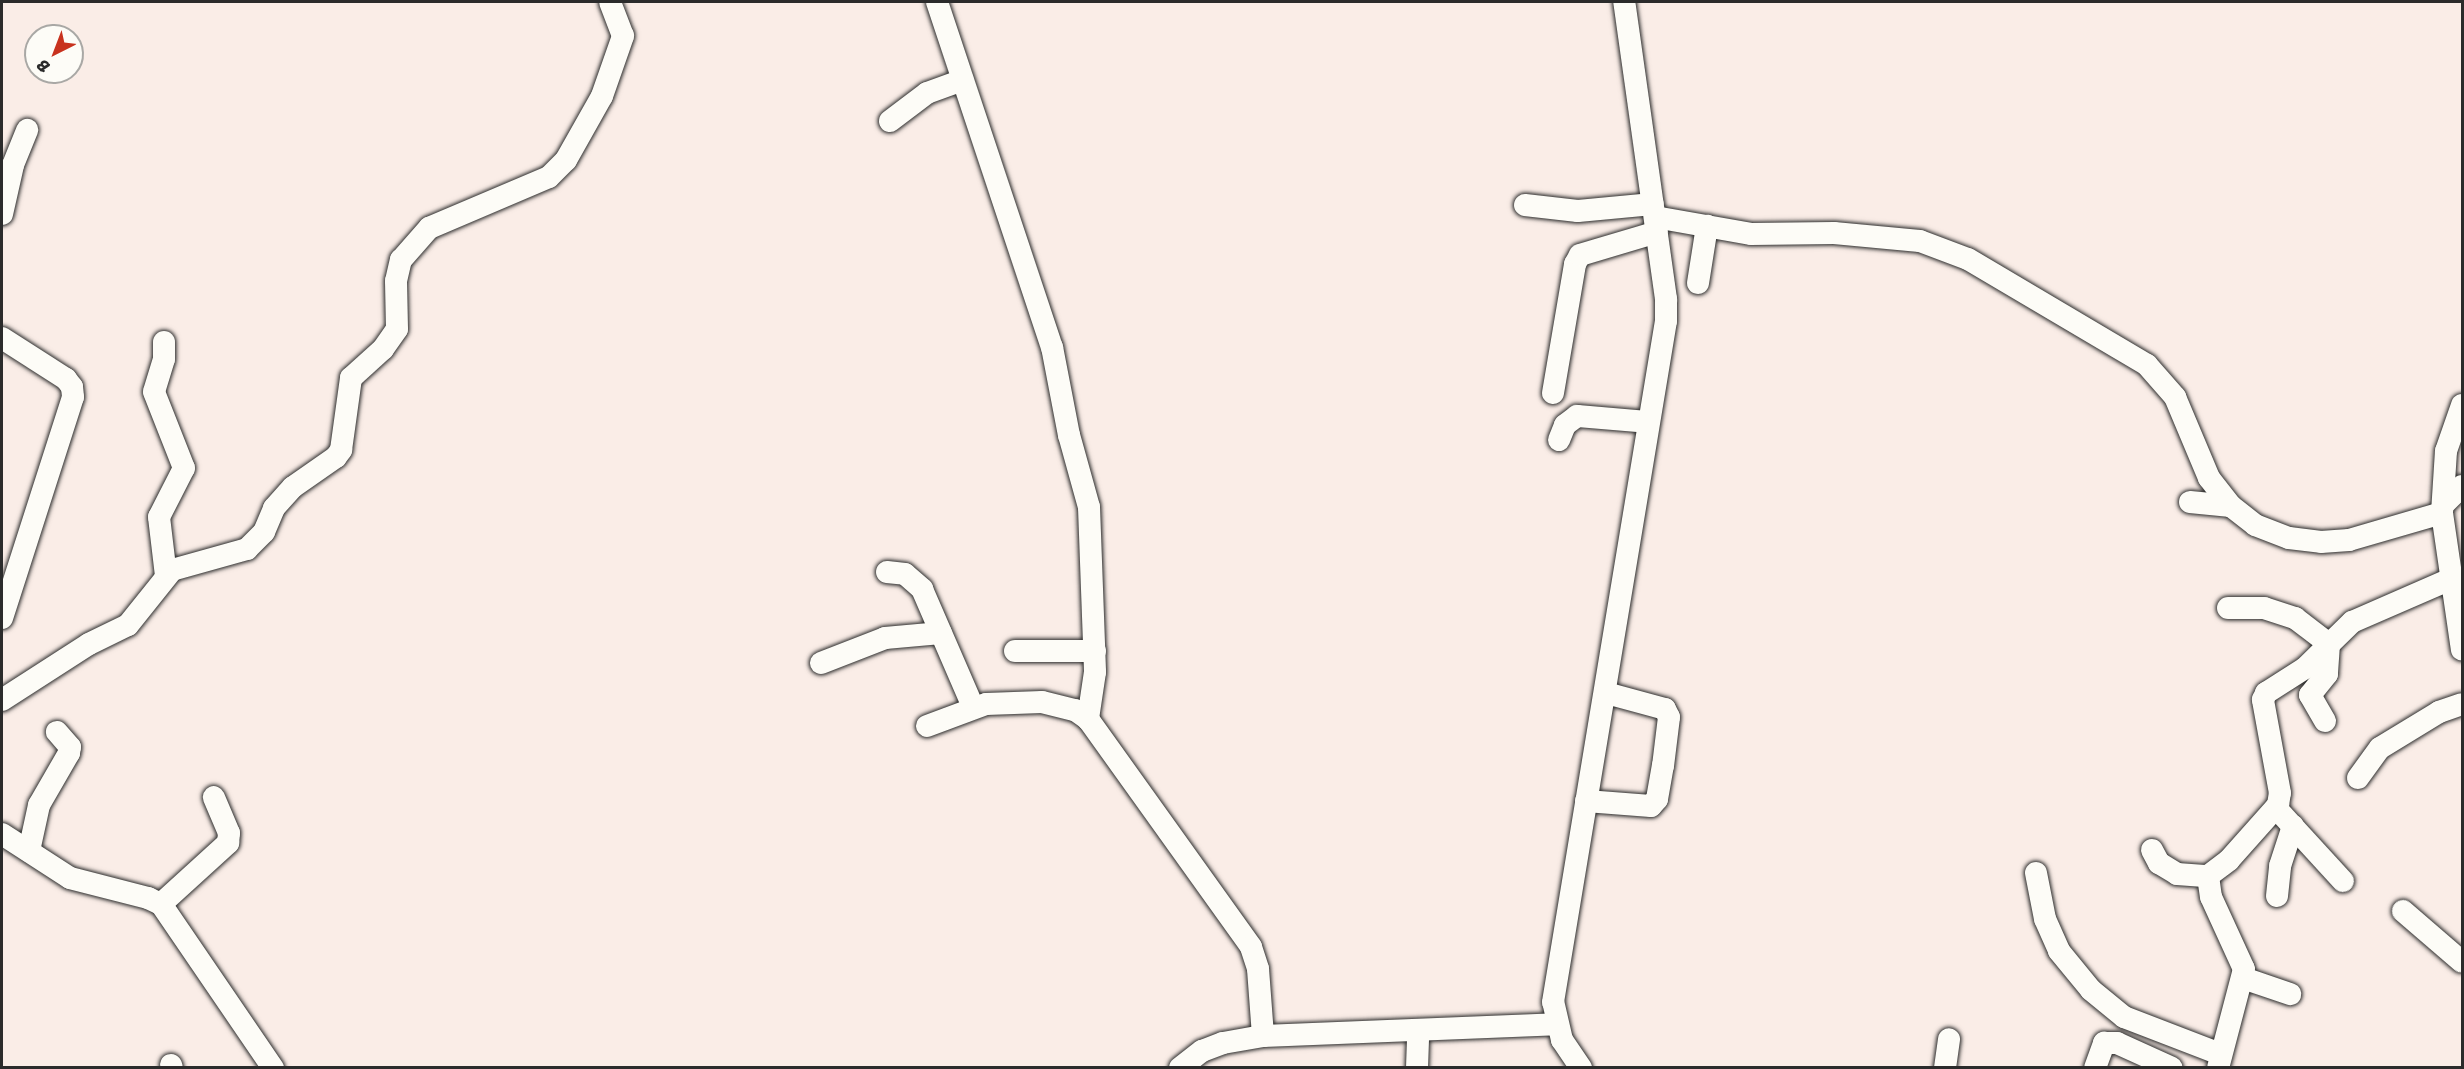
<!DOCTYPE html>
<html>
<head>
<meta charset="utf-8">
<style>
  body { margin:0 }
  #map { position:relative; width:2464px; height:1069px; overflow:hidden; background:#faede7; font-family:Sriracha,sans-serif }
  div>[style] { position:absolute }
  .roads { filter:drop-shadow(0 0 2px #2b2b2b) drop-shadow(0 0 2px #2b2b2b) }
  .minor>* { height:22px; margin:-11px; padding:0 11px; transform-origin:11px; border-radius:11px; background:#fdfcf7 }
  span { translate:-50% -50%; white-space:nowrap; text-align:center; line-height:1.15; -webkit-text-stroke:6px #fdfcf7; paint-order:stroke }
  .frame { position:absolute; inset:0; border:3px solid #2b2b2b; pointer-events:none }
  .north { position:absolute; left:24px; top:24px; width:60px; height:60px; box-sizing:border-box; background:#fdfcf7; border:2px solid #a9a8a5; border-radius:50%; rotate:222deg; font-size:16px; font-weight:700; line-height:24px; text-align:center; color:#2b2b2b }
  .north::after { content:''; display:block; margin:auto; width:21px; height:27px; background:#c8321e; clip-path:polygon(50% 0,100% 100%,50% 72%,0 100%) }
</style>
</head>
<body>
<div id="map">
  <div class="roads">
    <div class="minor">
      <i style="left:937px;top:2px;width:364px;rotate:71.6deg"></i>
      <i style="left:1052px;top:347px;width:90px;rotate:79.1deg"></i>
      <i style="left:1069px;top:435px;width:75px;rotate:74.5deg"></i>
      <i style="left:1089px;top:507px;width:165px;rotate:87.9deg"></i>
      <i style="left:1095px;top:672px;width:48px;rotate:98.5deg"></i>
      <i style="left:890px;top:121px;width:46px;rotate:-37.1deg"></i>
      <i style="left:927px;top:93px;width:38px;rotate:-20deg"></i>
      <i style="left:1525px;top:205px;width:53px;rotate:6.5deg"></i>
      <i style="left:1578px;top:211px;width:75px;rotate:-5.3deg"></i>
      <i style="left:2px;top:214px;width:50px;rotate:-77.3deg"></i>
      <i style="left:13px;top:165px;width:38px;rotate:-68deg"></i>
      <i style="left:1655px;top:217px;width:97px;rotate:10deg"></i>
      <i style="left:1751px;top:234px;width:83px;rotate:-0.7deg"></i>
      <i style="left:1834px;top:233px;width:86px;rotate:5.3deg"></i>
      <i style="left:1920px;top:241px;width:51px;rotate:20.6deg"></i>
      <i style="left:1968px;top:259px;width:208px;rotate:30.6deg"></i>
      <i style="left:2147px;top:365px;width:43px;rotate:48.8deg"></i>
      <i style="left:2175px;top:397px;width:88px;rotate:67.2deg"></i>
      <i style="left:2209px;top:478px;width:36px;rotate:52deg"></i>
      <i style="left:2231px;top:506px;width:31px;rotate:38deg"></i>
      <i style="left:2255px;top:525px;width:36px;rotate:21deg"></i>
      <i style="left:2289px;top:538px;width:32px;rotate:7deg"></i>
      <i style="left:2321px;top:542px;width:28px;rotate:-4deg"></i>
      <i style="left:2349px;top:540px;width:97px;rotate:-16.2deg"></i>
      <i style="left:1698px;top:283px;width:58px;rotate:-81deg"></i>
      <i style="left:2px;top:338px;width:76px;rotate:32.6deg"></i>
      <i style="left:66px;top:379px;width:10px;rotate:53deg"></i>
      <i style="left:72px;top:387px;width:10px;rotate:84deg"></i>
      <i style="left:73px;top:397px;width:232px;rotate:107.8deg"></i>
      <i style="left:164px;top:342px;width:17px;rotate:90deg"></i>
      <i style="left:164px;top:359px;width:34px;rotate:107deg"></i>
      <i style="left:154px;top:392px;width:82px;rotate:68.5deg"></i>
      <i style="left:184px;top:468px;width:55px;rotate:117deg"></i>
      <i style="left:159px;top:517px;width:59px;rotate:83.2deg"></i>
      <i style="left:1553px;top:393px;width:131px;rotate:-80.3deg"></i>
      <i style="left:1575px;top:264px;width:10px;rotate:-61deg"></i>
      <i style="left:1580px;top:255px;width:80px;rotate:-16.6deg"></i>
      <i style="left:2462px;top:405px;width:49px;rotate:109.2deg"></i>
      <i style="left:2446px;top:451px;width:62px;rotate:93.7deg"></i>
      <i style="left:2442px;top:513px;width:138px;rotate:81.7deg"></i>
      <i style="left:1559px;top:440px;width:16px;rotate:-68deg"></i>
      <i style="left:1565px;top:425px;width:15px;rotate:-37deg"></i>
      <i style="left:1577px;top:416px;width:71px;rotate:4.8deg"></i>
      <i style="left:2190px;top:502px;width:41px;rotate:5.6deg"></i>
      <i style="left:2443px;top:505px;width:27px;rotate:-45deg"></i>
      <i style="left:887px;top:572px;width:18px;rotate:6deg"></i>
      <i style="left:905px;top:574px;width:23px;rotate:41deg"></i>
      <i style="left:922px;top:589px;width:129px;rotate:66.6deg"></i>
      <i style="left:2228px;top:608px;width:36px"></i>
      <i style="left:2264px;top:608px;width:33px;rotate:18deg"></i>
      <i style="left:2295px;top:618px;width:43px;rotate:37.4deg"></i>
      <i style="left:2329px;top:644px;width:30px;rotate:94deg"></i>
      <i style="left:2327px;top:674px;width:27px;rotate:129deg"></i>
      <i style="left:2310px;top:695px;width:30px;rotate:60deg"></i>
      <i style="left:1015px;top:651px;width:80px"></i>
      <i style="left:821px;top:663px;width:69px;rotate:-21.3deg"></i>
      <i style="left:885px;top:638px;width:56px;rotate:-5.1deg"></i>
      <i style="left:2px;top:700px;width:103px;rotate:-32.8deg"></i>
      <i style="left:89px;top:644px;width:43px;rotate:-26deg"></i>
      <i style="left:128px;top:625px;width:70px;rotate:-51.3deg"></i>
      <i style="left:172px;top:570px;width:78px;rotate:-15.6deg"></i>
      <i style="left:247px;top:549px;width:24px;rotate:-45deg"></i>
      <i style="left:264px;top:532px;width:26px;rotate:-67deg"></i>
      <i style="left:274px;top:508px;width:28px;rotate:-48deg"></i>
      <i style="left:293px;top:487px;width:52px;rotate:-34.9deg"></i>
      <i style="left:336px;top:457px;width:9px;rotate:-54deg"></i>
      <i style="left:341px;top:450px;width:73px;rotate:-82.1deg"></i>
      <i style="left:351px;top:378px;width:43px;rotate:-42.2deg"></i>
      <i style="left:383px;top:349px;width:24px;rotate:-55deg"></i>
      <i style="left:397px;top:329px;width:48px;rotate:-91.2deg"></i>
      <i style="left:396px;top:281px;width:22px;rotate:-77deg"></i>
      <i style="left:401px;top:260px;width:43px;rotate:-48.8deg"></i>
      <i style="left:429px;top:228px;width:130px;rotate:-23deg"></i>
      <i style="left:549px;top:177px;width:24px;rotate:-45deg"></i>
      <i style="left:566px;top:160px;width:73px;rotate:-60.6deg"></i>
      <i style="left:602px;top:96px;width:64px;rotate:-70.7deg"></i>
      <i style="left:623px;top:36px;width:36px;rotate:-111deg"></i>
      <i style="left:927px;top:726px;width:63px;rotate:-20.4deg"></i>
      <i style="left:986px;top:704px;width:56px;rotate:-2deg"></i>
      <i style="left:1042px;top:702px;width:34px;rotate:14deg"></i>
      <i style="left:1075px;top:710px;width:16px;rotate:35deg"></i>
      <i style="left:1088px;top:719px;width:280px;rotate:54.4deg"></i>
      <i style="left:1251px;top:947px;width:23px;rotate:72deg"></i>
      <i style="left:1258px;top:969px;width:67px;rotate:85.7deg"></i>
      <i style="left:2358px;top:778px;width:37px;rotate:-54deg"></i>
      <i style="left:2380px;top:748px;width:69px;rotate:-31.4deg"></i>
      <i style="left:2439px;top:712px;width:24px;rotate:-19deg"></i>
      <i style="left:1586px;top:801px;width:65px;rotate:4.4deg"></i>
      <i style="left:1651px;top:806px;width:9px;rotate:-49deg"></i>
      <i style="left:1657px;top:799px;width:34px;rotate:-80deg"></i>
      <i style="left:1663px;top:766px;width:49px;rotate:-83deg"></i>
      <i style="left:1669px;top:717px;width:9px;rotate:-117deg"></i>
      <i style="left:1665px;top:709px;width:61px;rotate:-164.8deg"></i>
      <i style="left:2276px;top:808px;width:99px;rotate:47.5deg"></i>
      <i style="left:2px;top:834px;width:81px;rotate:32.9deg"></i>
      <i style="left:70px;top:878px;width:81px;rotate:14.4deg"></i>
      <i style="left:148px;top:898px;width:14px;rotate:25deg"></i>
      <i style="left:161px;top:904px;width:199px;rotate:55.7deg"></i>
      <i style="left:2152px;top:850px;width:15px;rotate:62deg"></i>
      <i style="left:2159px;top:863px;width:21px;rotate:31deg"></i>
      <i style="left:2177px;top:874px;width:31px;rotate:4deg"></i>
      <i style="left:2208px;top:876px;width:26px;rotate:-37deg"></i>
      <i style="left:2229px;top:860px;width:74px;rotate:-48.3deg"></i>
      <i style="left:2278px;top:805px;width:12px;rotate:-81deg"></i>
      <i style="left:2280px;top:793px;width:95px;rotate:-100.4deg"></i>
      <i style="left:2263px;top:700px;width:8px;rotate:-67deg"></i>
      <i style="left:2266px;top:693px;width:46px;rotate:-32.7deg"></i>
      <i style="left:2305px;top:668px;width:66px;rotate:-44.4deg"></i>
      <i style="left:2352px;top:622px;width:108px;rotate:-23.5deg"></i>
      <i style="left:29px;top:851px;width:47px;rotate:-77.7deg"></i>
      <i style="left:39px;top:805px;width:60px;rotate:-60deg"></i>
      <i style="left:69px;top:753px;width:6px;rotate:-81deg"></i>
      <i style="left:70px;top:747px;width:20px;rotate:-131deg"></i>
      <i style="left:2036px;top:873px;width:47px;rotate:78.9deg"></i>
      <i style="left:2045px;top:919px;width:35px;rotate:66deg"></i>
      <i style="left:2059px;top:951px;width:50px;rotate:50.6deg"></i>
      <i style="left:2091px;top:990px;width:43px;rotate:39.3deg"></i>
      <i style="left:2124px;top:1017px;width:103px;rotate:21.1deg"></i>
      <i style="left:2208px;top:876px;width:21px;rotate:82deg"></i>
      <i style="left:2211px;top:897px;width:79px;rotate:65.4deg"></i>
      <i style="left:2244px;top:969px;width:102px;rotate:104.7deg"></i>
      <i style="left:2277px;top:896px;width:30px;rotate:-84deg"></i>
      <i style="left:2280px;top:866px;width:42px;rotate:-72deg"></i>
      <i style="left:161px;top:904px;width:91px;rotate:-42.3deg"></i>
      <i style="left:228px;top:843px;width:10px;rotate:-84deg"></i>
      <i style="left:229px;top:833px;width:39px;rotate:-113deg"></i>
      <i style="left:2403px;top:911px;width:77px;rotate:40.8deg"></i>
      <i style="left:2243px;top:978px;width:50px;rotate:18.8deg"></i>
      <i style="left:171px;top:1065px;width:3px;rotate:72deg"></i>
      <i style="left:1180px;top:1068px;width:28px;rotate:-38deg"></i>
      <i style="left:1202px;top:1051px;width:22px;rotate:-21deg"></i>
      <i style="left:1223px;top:1043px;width:41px;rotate:-9.9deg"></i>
      <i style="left:1263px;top:1036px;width:293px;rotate:-2.3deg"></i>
      <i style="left:1417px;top:1068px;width:38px;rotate:-88deg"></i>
      <i style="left:1581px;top:1068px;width:34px;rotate:-124deg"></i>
      <i style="left:1562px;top:1040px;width:39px;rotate:-103deg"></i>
      <i style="left:1553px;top:1002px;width:690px;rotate:-80.58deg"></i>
      <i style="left:1666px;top:321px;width:22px;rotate:-90deg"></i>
      <i style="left:1666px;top:299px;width:300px;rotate:-98deg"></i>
      <i style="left:1945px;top:1068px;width:29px;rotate:-82deg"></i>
      <i style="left:2095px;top:1068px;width:27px;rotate:-70deg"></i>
      <i style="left:2104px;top:1043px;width:13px"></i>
      <i style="left:2117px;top:1043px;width:60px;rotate:24.4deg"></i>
    </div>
  </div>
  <div class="frame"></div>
  <div class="north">B</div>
</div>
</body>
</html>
